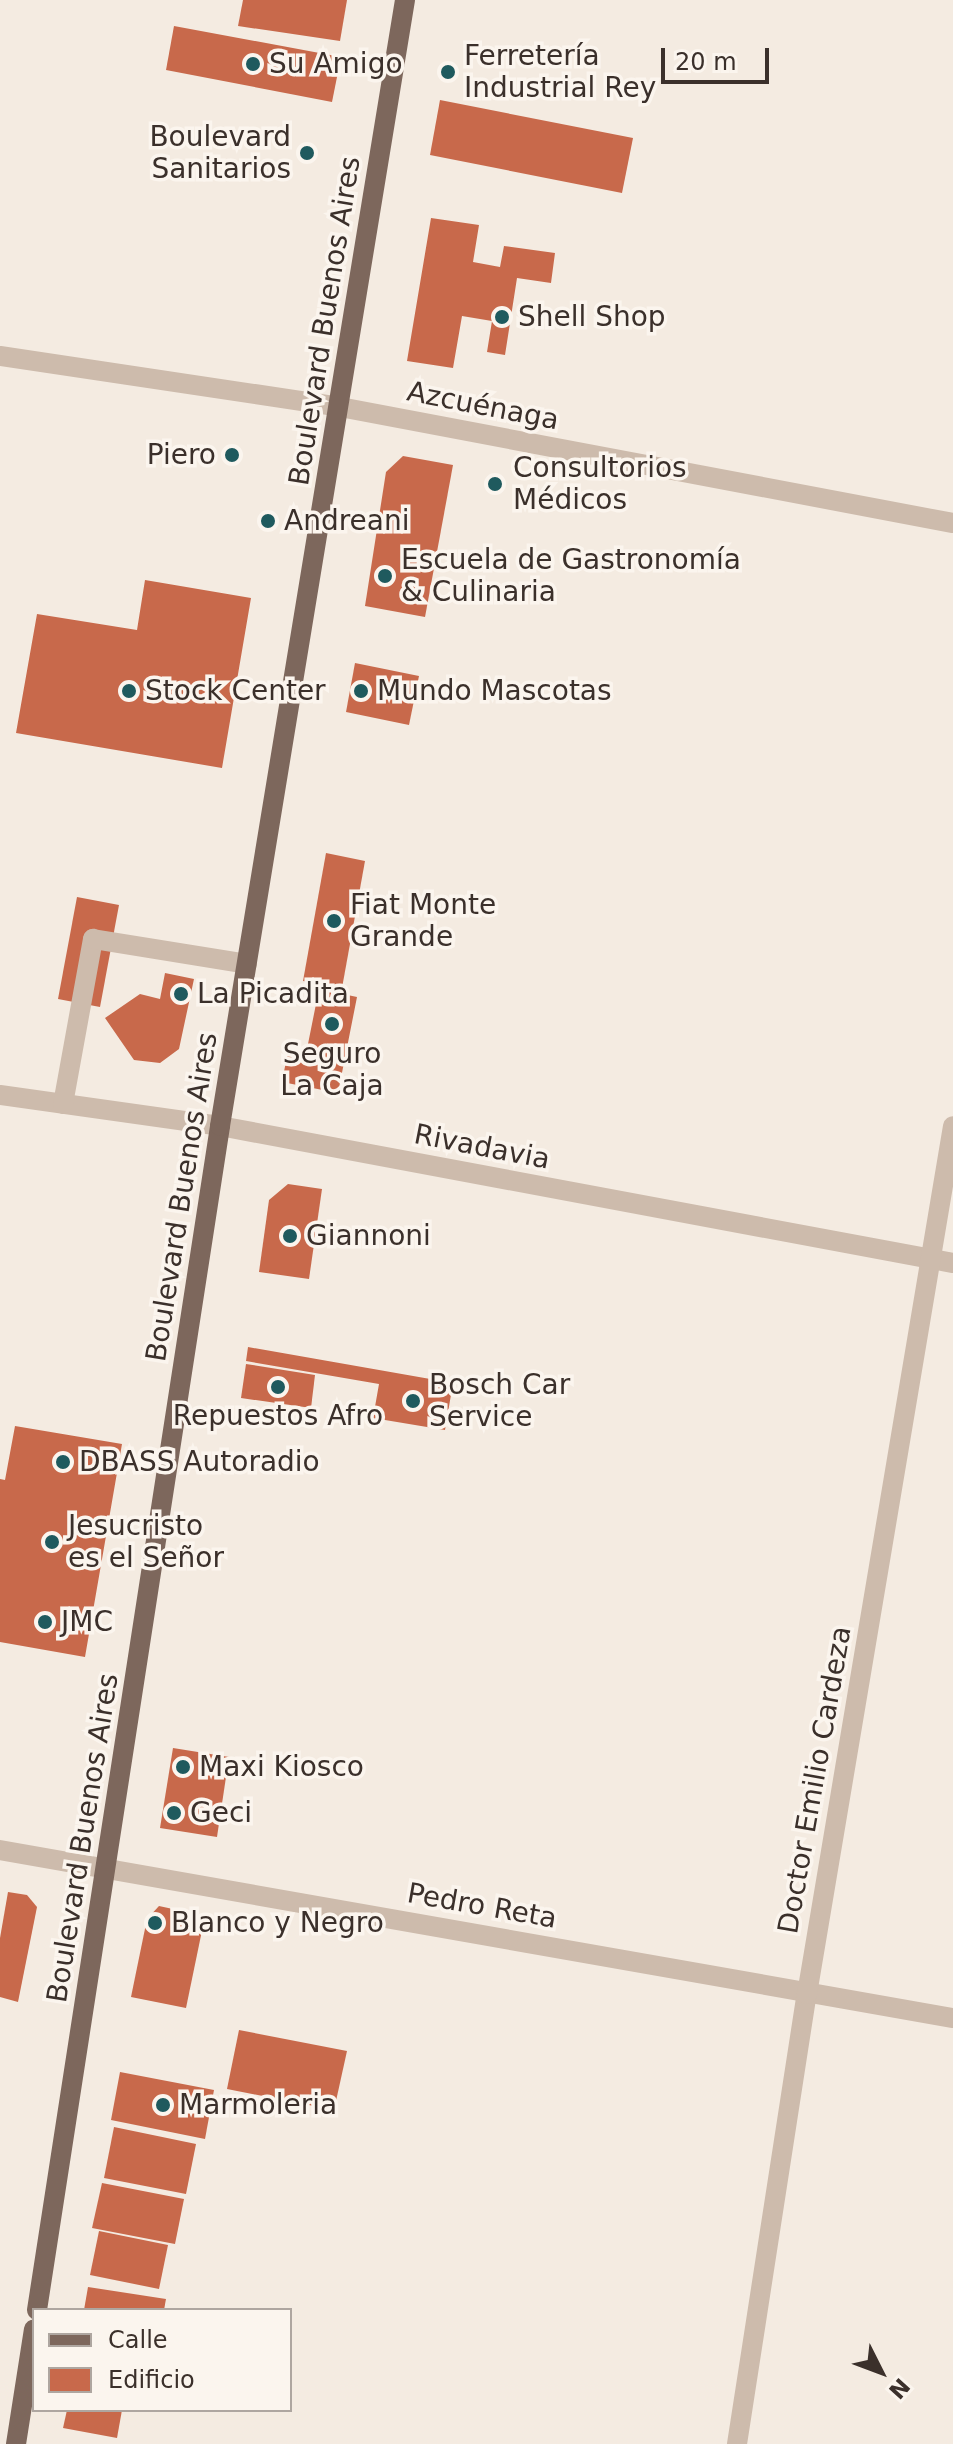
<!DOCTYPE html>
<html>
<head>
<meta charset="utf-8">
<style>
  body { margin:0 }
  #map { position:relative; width:953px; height:2444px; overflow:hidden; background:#f4ebe1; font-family:"DejaVu Sans",sans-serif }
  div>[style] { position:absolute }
  .building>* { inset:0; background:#c8694b }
  .minor>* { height:20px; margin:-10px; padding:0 10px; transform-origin:10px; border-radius:10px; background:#cdbbac }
  .major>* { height:20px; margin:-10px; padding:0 10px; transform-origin:10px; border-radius:10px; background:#7d675c }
  .dots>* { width:22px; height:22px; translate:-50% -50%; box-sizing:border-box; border:4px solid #fbf5ee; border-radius:50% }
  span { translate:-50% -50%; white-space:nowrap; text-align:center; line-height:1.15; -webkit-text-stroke:7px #fbf5ee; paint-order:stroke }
  .poi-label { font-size:28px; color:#3b302b }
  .left { translate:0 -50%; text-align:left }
  .right { translate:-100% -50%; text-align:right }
  .street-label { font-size:28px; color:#3b302b }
  .legend { position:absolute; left:32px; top:2308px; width:260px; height:104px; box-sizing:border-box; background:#fbf5ee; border:2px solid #aea6a0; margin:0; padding:10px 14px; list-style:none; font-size:24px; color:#3b302b }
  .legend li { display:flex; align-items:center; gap:16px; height:40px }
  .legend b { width:40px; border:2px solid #aea6a0 }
  .north { position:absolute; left:841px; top:2332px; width:80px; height:80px; -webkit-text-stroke:6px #fbf5ee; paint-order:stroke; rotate:132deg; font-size:22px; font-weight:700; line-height:32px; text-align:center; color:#3b302b }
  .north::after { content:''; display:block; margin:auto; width:28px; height:36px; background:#3b302b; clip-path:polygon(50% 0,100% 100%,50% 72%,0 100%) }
  .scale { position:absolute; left:661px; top:48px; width:108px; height:36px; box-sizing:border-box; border:4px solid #3b302b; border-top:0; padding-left:10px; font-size:24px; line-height:28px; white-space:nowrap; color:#3b302b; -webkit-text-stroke:6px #fbf5ee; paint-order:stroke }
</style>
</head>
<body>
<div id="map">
  <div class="building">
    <i style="clip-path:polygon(243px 0,347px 0,340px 41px,238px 26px)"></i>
    <i style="clip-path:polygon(174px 26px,341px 57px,332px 102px,166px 70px)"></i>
    <i style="clip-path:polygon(440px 100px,633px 138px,622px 193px,430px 155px)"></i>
    <i style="clip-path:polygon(431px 218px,479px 225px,473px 262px,500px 267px,504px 246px,555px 253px,551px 283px,517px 278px,505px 355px,487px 352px,492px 321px,462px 316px,453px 368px,407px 361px)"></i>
    <i style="clip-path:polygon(403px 456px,453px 465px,425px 617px,365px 606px,386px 472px)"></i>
    <i style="clip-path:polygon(145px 580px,251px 598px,222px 768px,16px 733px,37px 614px,137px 630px)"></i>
    <i style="clip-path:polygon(355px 663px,419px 676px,409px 725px,346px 712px)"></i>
    <i style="clip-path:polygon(326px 853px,365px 861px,342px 988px,303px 981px)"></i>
    <i style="clip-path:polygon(77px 897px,119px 905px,100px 1007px,58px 999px)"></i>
    <i style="clip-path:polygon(165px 973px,194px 979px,179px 1049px,160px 1063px,134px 1060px,105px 1018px,140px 994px,160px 999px)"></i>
    <i style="clip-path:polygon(319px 989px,357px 997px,338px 1093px,282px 1082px,288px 1051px,306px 1054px)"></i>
    <i style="clip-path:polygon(288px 1184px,322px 1189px,309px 1279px,259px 1272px,269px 1200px)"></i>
    <i style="clip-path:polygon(248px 1347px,453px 1383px,445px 1430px,373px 1418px,379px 1384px,246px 1361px)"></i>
    <i style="clip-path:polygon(246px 1364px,315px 1375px,311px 1408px,241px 1398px)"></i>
    <i style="clip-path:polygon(15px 1426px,122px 1444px,85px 1657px,0 1642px,0 1479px,5px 1480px)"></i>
    <i style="clip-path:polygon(173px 1748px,229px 1757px,217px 1837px,160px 1828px)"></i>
    <i style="clip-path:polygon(8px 1892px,27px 1895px,37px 1907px,18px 2002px,0 1997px,0 1938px)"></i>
    <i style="clip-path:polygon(159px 1906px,205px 1916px,186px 2008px,131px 1997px,147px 1919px)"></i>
    <i style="clip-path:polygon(239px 2030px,347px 2051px,334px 2110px,227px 2089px)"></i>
    <i style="clip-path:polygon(120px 2072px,214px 2090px,205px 2139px,111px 2120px)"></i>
    <i style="clip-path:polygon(114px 2127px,196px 2144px,186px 2194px,104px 2178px)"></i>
    <i style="clip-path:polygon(102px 2183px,184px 2199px,175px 2244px,92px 2228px)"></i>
    <i style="clip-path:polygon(99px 2231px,168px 2245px,159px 2289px,90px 2275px)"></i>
    <i style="clip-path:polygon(88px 2287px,166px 2299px,164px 2310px,84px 2310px)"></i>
    <i style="clip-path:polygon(67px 2410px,122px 2410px,117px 2438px,63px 2428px)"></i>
  </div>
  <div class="minor">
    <i style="left:0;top:356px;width:344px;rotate:8.5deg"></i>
    <i style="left:340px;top:407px;width:624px;rotate:10.72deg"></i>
    <i style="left:0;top:1095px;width:222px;rotate:8deg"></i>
    <i style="left:220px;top:1126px;width:746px;rotate:10.59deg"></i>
    <i style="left:63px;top:1104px;width:168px;rotate:-79.7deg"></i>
    <i style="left:93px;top:939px;width:156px;rotate:9.2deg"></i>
    <i style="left:0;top:1850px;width:968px;rotate:10deg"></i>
    <i style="left:737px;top:2444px;width:455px;rotate:-81.2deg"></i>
    <i style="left:807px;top:1994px;width:880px;rotate:-80.45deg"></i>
  </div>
  <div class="major">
    <i style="left:37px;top:2310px;width:1198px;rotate:-81.21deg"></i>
    <i style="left:220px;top:1126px;width:1141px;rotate:-80.67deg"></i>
    <i style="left:16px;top:2444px;width:116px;rotate:-81.1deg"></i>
  </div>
  <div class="dots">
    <i style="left:253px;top:64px;background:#1f5a5e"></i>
    <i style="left:448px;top:72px;background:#1f5a5e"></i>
    <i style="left:307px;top:153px;background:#1f5a5e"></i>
    <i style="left:502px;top:317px;background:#1f5a5e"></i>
    <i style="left:232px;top:455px;background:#1f5a5e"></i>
    <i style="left:495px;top:484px;background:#1f5a5e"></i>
    <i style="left:268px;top:521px;background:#1f5a5e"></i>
    <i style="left:385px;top:576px;background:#1f5a5e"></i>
    <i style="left:129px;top:691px;background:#1f5a5e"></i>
    <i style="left:361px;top:691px;background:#1f5a5e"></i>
    <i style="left:334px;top:921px;background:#1f5a5e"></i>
    <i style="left:181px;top:994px;background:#1f5a5e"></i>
    <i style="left:332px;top:1024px;background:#1f5a5e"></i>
    <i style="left:290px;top:1236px;background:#1f5a5e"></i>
    <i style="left:278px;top:1387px;background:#1f5a5e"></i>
    <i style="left:413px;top:1401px;background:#1f5a5e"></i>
    <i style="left:63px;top:1462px;background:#1f5a5e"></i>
    <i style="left:52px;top:1542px;background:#1f5a5e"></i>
    <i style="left:45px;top:1622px;background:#1f5a5e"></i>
    <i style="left:183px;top:1767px;background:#1f5a5e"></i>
    <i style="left:174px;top:1813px;background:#1f5a5e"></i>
    <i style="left:155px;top:1923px;background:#1f5a5e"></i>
    <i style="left:163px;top:2105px;background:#1f5a5e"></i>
  </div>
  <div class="poi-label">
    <span class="left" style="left:464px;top:72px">Ferretería<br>Industrial Rey</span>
    <span class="left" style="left:269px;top:64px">Su Amigo</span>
    <span class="right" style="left:291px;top:153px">Boulevard<br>Sanitarios</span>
    <span class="left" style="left:518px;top:317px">Shell Shop</span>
    <span class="right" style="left:216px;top:455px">Piero</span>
    <span class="left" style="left:513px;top:484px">Consultorios<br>Médicos</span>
    <span class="left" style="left:284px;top:521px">Andreani</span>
    <span class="left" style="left:401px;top:576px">Escuela de Gastronomía<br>&amp; Culinaria</span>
    <span class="left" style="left:145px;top:691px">Stock Center</span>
    <span class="left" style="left:377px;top:691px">Mundo Mascotas</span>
    <span class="left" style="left:350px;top:921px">Fiat Monte<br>Grande</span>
    <span class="left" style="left:197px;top:994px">La Picadita</span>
    <span style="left:332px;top:1070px">Seguro<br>La Caja</span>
    <span class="left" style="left:306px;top:1236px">Giannoni</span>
    <span class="left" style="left:429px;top:1401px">Bosch Car<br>Service</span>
    <span style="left:278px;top:1416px">Repuestos Afro</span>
    <span class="left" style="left:79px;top:1462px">DBASS Autoradio</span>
    <span class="left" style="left:68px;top:1542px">Jesucristo<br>es el Señor</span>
    <span class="left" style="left:61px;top:1622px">JMC</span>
    <span class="left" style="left:199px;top:1767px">Maxi Kiosco</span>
    <span class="left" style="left:190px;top:1813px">Geci</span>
    <span class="left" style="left:171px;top:1923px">Blanco y Negro</span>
    <span class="left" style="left:179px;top:2105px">Marmoleria</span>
  </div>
  <div class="street-label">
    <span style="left:325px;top:321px;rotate:-81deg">Boulevard Buenos Aires</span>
    <span style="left:483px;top:406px;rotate:11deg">Azcuénaga</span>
    <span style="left:482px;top:1147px;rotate:11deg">Rivadavia</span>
    <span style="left:182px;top:1197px;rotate:-81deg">Boulevard Buenos Aires</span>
    <span style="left:815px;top:1780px;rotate:-80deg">Doctor Emilio Cardeza</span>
    <span style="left:83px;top:1838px;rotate:-81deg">Boulevard Buenos Aires</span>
    <span style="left:482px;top:1906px;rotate:10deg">Pedro Reta</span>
  </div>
  <ul class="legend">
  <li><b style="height:10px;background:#7d675c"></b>Calle</li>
  <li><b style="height:22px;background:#c8694b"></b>Edificio</li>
  </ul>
  <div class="north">N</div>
  <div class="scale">20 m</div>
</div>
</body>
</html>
